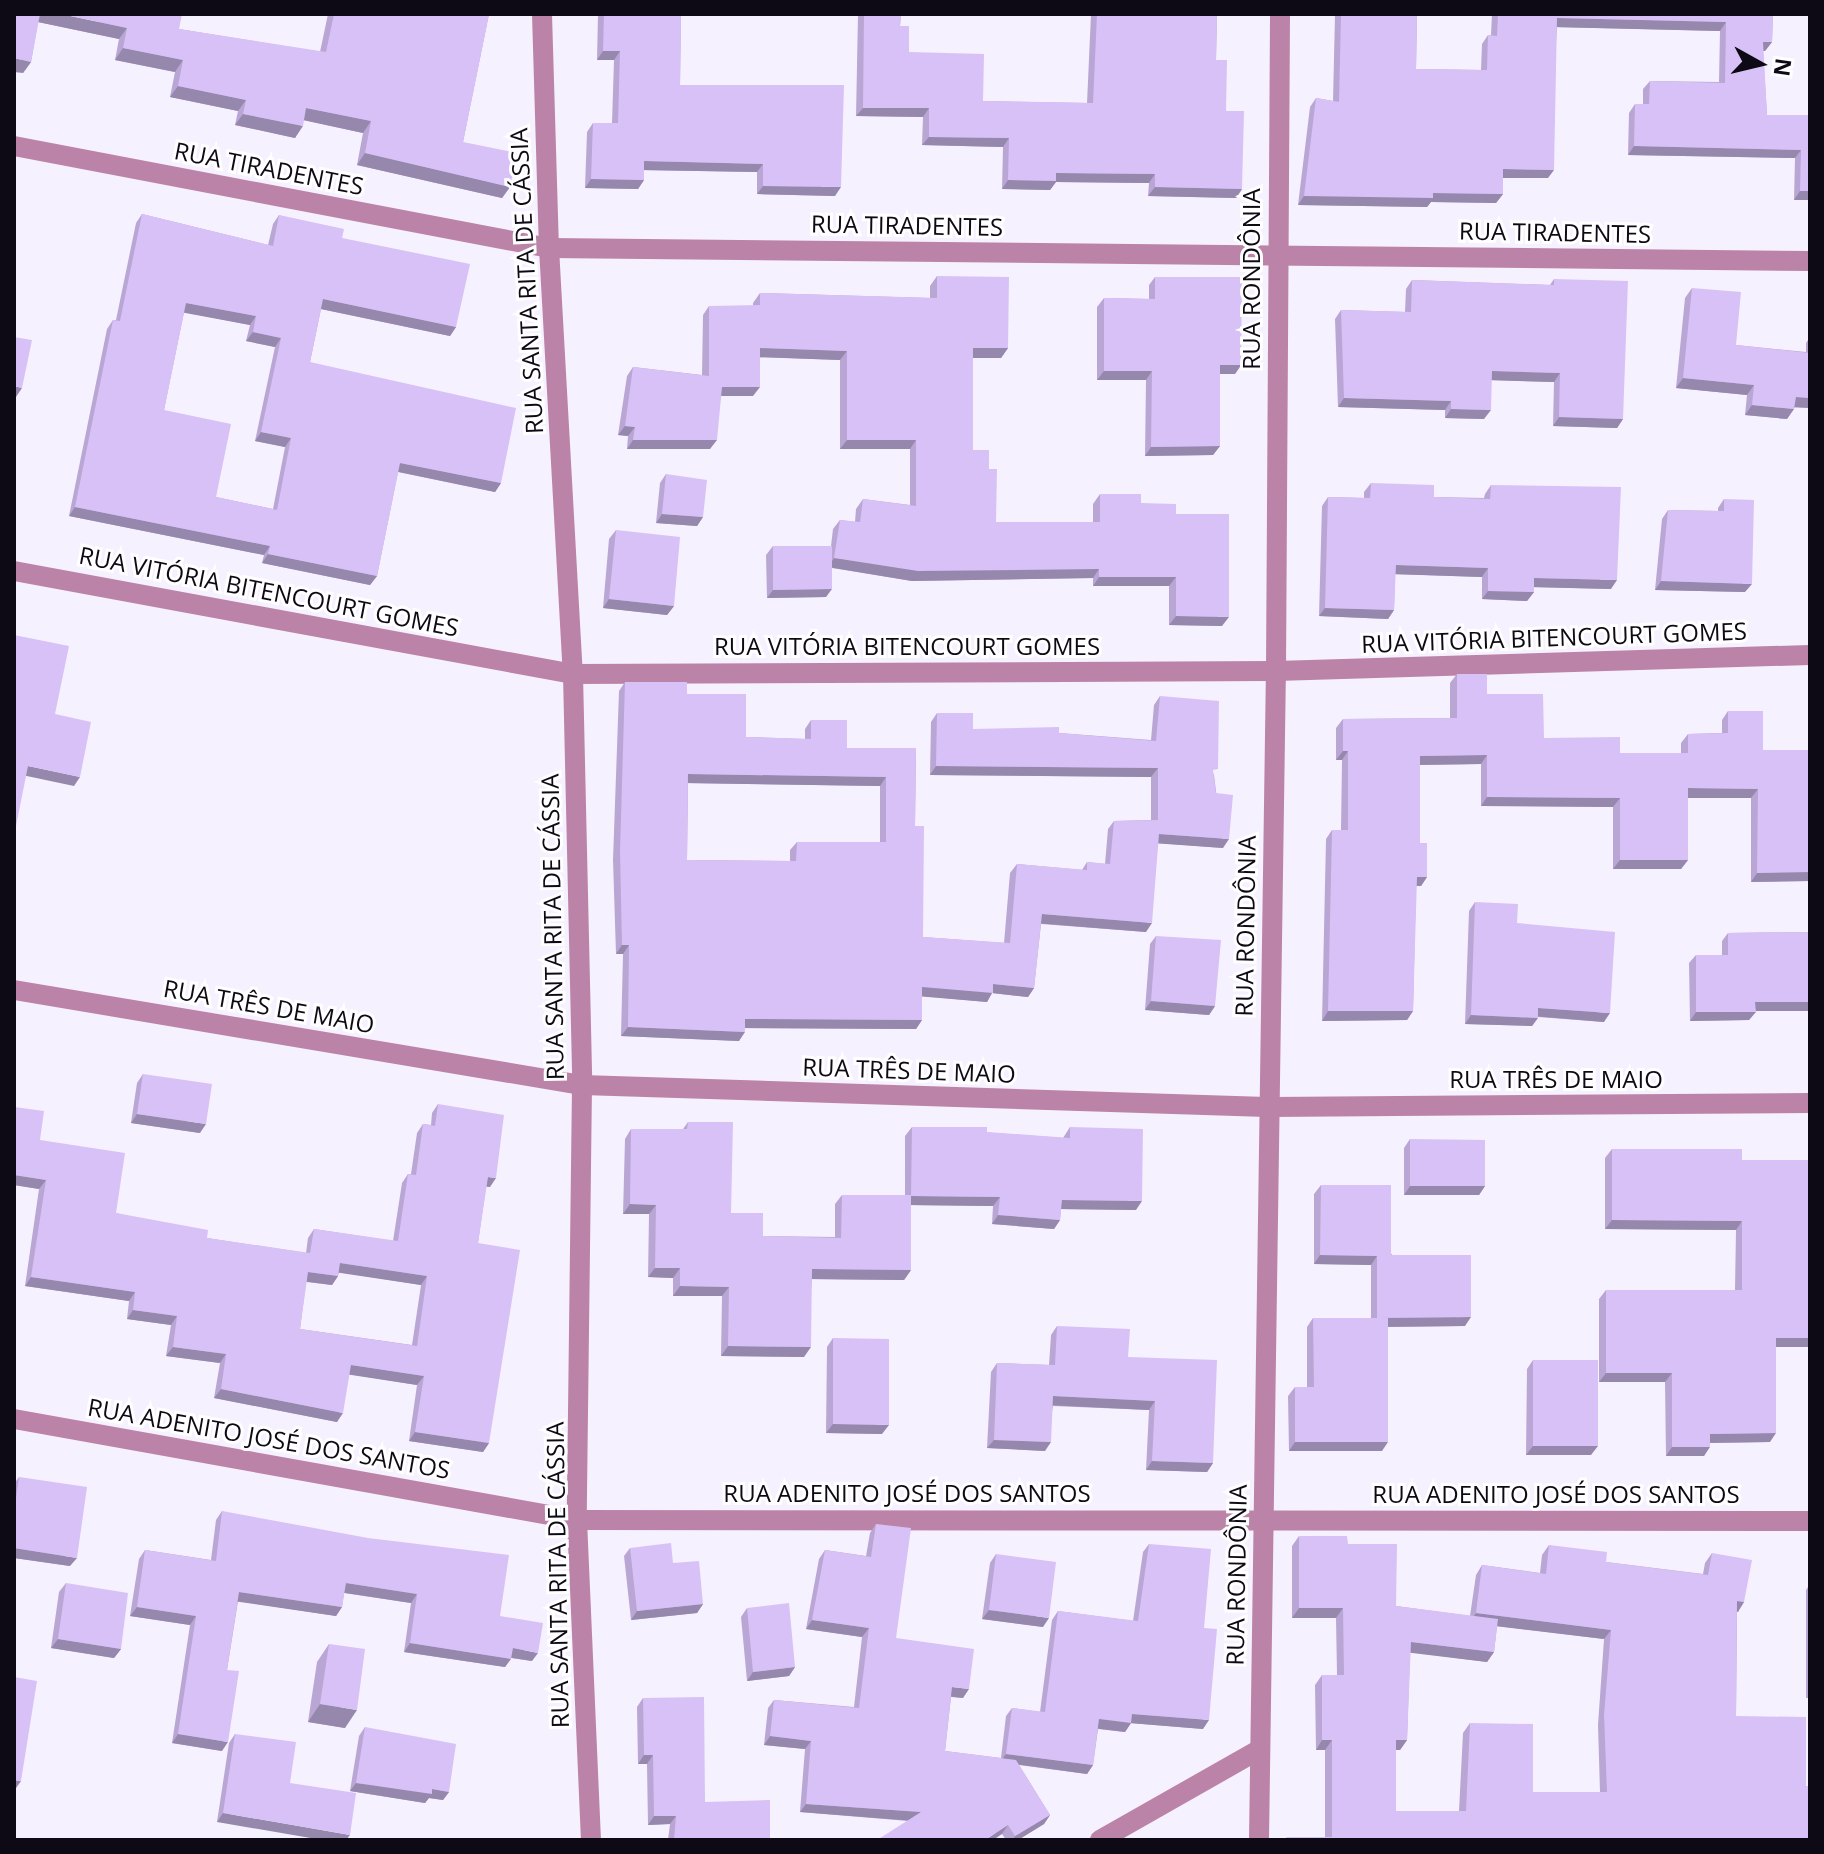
<!DOCTYPE html>
<html>
<head>
<meta charset="utf-8">
<style>
  body { margin:0 }
  #map { position:relative; width:1824px; height:1854px; overflow:hidden; background:#f6f1fe; font-family:"Open Sans",sans-serif }
  div>[style] { position:absolute }
  .minor>* { height:20px; margin:-10px; padding:0 10px; transform-origin:10px; border-radius:10px; background:#bc83a8 }
  .wall>* { inset:0; background:#b9a6d4 }
  .shaded-wall>* { inset:0; background:#9687ad }
  .building>* { inset:0; background:#d7c1f7 }
  span { translate:-50% -50%; white-space:nowrap; text-align:center; line-height:1.15; -webkit-text-stroke:6px #fff; paint-order:stroke }
  .street-label { font-size:24px; color:#0e0a15 }
  .frame { position:absolute; inset:0; border:16px solid #0e0a15; pointer-events:none }
  .north { position:absolute; left:1720px; top:24px; width:80px; height:80px; -webkit-text-stroke:6px #fff; paint-order:stroke; rotate:98deg; font-size:22px; font-weight:700; line-height:32px; text-align:center; color:#0e0a15 }
  .north::after { content:''; display:block; margin:auto; width:28px; height:36px; background:#0e0a15; clip-path:polygon(50% 0,100% 100%,50% 72%,0 100%) }
</style>
</head>
<body>
<div id="map">
  <div class="minor">
    <i style="left:542px;top:14px;width:234px;rotate:88.3deg"></i>
    <i style="left:549px;top:248px;width:427px;rotate:86.8deg"></i>
    <i style="left:573px;top:674px;width:411px;rotate:88.7deg"></i>
    <i style="left:582px;top:1085px;width:435px;rotate:90.7deg"></i>
    <i style="left:577px;top:1520px;width:320px;rotate:87.5deg"></i>
    <i style="left:14px;top:146px;width:545px;rotate:10.79deg"></i>
    <i style="left:549px;top:248px;width:1261px;rotate:0.59deg"></i>
    <i style="left:14px;top:571px;width:568px;rotate:10.44deg"></i>
    <i style="left:573px;top:674px;width:703px;rotate:-0.24deg"></i>
    <i style="left:1276px;top:671px;width:534px;rotate:-1.72deg"></i>
    <i style="left:14px;top:990px;width:576px;rotate:9.5deg"></i>
    <i style="left:582px;top:1085px;width:685px;rotate:1.84deg"></i>
    <i style="left:1267px;top:1107px;width:543px;rotate:-0.42deg"></i>
    <i style="left:14px;top:1419px;width:572px;rotate:10.17deg"></i>
    <i style="left:577px;top:1520px;width:1233px;rotate:0.05deg"></i>
    <i style="left:1100px;top:1840px;width:184px;rotate:-29.6deg"></i>
    <i style="left:1259px;top:1840px;width:1169px;rotate:-89.17deg"></i>
    <i style="left:1276px;top:671px;width:657px;rotate:-89.65deg"></i>
  </div>
  <div class="wall">
    <i style="clip-path:polygon(14px 14px,179px 29px,320px 52px,328px 14px,489px 14px,463px 142px,510px 187px,502px 198px,357px 165px,363px 133px,304px 120px,295px 138px,235px 125px,238px 111px,170px 97px,175px 72px,115px 60px,119px 39px,38px 22px,31px 62px,23px 73px)"></i>
    <i style="clip-path:polygon(598px 14px,681px 14px,680px 85px,835px 196px,757px 194px,757px 172px,644px 170px,644px 180px,638px 189px,585px 188px,587px 132px,593px 123px,612px 123px,614px 60px,597px 60px)"></i>
    <i style="clip-path:polygon(858px 14px,901px 14px,900px 26px,909px 52px,983px 101px,1087px 103px,1091px 14px,1217px 14px,1216px 60px,1242px 189px,1236px 198px,1148px 196px,1149px 183px,1056px 182px,1050px 190px,1002px 189px,1003px 147px,922px 145px,923px 117px,856px 116px)"></i>
    <i style="clip-path:polygon(1335px 14px,1417px 14px,1416px 69px,1481px 70px,1482px 44px,1488px 35px,1491px 35px,1492px 14px,1773px 14px,1772px 42px,1765px 51px,1763px 51px,1767px 115px,1810px 115px,1810px 200px,1794px 200px,1795px 158px,1628px 155px,1629px 113px,1635px 104px,1643px 104px,1643px 89px,1650px 81px,1719px 82px,1720px 31px,1557px 27px,1548px 178px,1503px 178px,1503px 194px,1496px 203px,1431px 202px,1427px 207px,1298px 205px,1310px 107px,1316px 98px,1333px 101px)"></i>
    <i style="clip-path:polygon(evenodd,142px 214px,268px 245px,273px 224px,279px 215px,342px 238px,456px 327px,450px 336px,321px 309px,310px 362px,501px 483px,495px 492px,398px 472px,377px 576px,370px 585px,262px 563px,264px 555px,69px 516px,107px 329px,113px 320px,116px 320px,136px 223px,142px 214px,184px 312px,250px 325px,246px 341px,275px 347px,255px 441px,285px 447px,273px 509px,216px 497px,164px 410px,184px 312px)"></i>
    <i style="clip-path:polygon(937px 276px,1008px 348px,1001px 358px,973px 358px,973px 450px,989px 469px,996px 522px,1093px 522px,1093px 504px,1100px 494px,1141px 503px,1176px 514px,1222px 626px,1169px 625px,1169px 586px,1093px 586px,1093px 578px,912px 581px,832px 568px,826px 597px,767px 598px,766px 555px,773px 546px,831px 546px,833px 529px,840px 520px,855px 522px,856px 509px,863px 499px,910px 505px,910px 449px,840px 449px,840px 360px,760px 357px,753px 396px,721px 396px,710px 449px,627px 449px,628px 436px,618px 435px,627px 376px,633px 367px,702px 375px,703px 315px,709px 306px,753px 306px,753px 303px,760px 293px,930px 298px,930px 286px)"></i>
    <i style="clip-path:polygon(1155px 277px,1241px 365px,1235px 374px,1220px 374px,1220px 446px,1213px 455px,1145px 456px,1146px 380px,1097px 380px,1097px 307px,1104px 298px,1149px 299px,1149px 285px)"></i>
    <i style="clip-path:polygon(1554px 279px,1623px 419px,1617px 428px,1553px 426px,1554px 382px,1491px 380px,1484px 419px,1445px 418px,1445px 410px,1338px 407px,1335px 319px,1341px 310px,1405px 312px,1406px 289px,1412px 280px,1550px 285px)"></i>
    <i style="clip-path:polygon(1692px 288px,1736px 345px,1806px 352px,1806px 343px,1810px 337px,1810px 408px,1795px 407px,1787px 419px,1745px 415px,1747px 395px,1676px 388px,1685px 298px)"></i>
    <i style="clip-path:polygon(666px 474px,703px 517px,697px 526px,656px 523px,660px 483px)"></i>
    <i style="clip-path:polygon(1371px 483px,1434px 497px,1484px 498px,1485px 494px,1491px 485px,1611px 589px,1534px 587px,1534px 592px,1527px 601px,1482px 599px,1482px 577px,1395px 574px,1394px 610px,1388px 619px,1319px 616px,1322px 506px,1328px 497px,1364px 498px,1364px 492px)"></i>
    <i style="clip-path:polygon(1724px 499px,1745px 592px,1655px 590px,1662px 519px,1668px 510px,1718px 511px,1718px 508px)"></i>
    <i style="clip-path:polygon(616px 530px,674px 606px,667px 615px,603px 608px,609px 539px)"></i>
    <i style="clip-path:polygon(1810px 574px,1810px 606px,1808px 606px)"></i>
    <i style="clip-path:polygon(1457px 674px,1487px 694px,1544px 738px,1620px 753px,1681px 753px,1681px 743px,1688px 734px,1722px 733px,1722px 720px,1728px 711px,1763px 750px,1810px 881px,1751px 882px,1751px 798px,1688px 798px,1688px 860px,1681px 869px,1613px 869px,1613px 807px,1481px 806px,1481px 764px,1420px 765px,1420px 843px,1427px 877px,1421px 886px,1416px 886px,1413px 1011px,1407px 1020px,1322px 1021px,1326px 839px,1332px 830px,1341px 830px,1342px 760px,1336px 760px,1336px 728px,1343px 719px,1450px 718px,1450px 683px)"></i>
    <i style="clip-path:polygon(evenodd,625px 682px,687px 694px,746px 737px,805px 739px,805px 729px,811px 720px,847px 748px,916px 748px,915px 826px,923px 937px,1004px 943px,1010px 873px,1017px 864px,1082px 870px,1087px 862px,1105px 864px,1108px 829px,1114px 821px,1151px 820px,1151px 777px,930px 775px,931px 722px,937px 713px,973px 729px,1059px 733px,1151px 740px,1154px 705px,1160px 696px,1214px 775px,1223px 848px,1158px 843px,1146px 932px,1041px 924px,1034px 988px,1028px 997px,992px 993px,987px 1002px,922px 996px,922px 1020px,916px 1029px,745px 1028px,739px 1041px,621px 1036px,623px 954px,616px 954px,613px 860px,619px 691px,625px 682px,688px 783px,880px 786px,880px 842px,797px 842px,790px 850px,790px 861px,687px 860px,688px 783px)"></i>
    <i style="clip-path:polygon(1475px 902px,1517px 923px,1604px 1022px,1538px 1017px,1532px 1026px,1465px 1024px,1469px 911px)"></i>
    <i style="clip-path:polygon(1810px 932px,1810px 1011px,1756px 1011px,1749px 1020px,1690px 1021px,1689px 963px,1696px 955px,1722px 955px,1722px 941px,1728px 933px)"></i>
    <i style="clip-path:polygon(1156px 936px,1215px 1006px,1209px 1015px,1145px 1010px,1150px 944px)"></i>
    <i style="clip-path:polygon(143px 1074px,200px 1133px,131px 1123px,137px 1083px)"></i>
    <i style="clip-path:polygon(evenodd,438px 1104px,490px 1187px,486px 1186px,478px 1243px,489px 1443px,483px 1452px,409px 1441px,417px 1385px,349px 1374px,337px 1422px,214px 1398px,220px 1363px,166px 1356px,171px 1325px,127px 1319px,129px 1301px,25px 1286px,39px 1189px,14px 1185px,14px 1107px,40px 1140px,116px 1213px,207px 1238px,306px 1253px,308px 1238px,314px 1229px,393px 1241px,402px 1183px,408px 1174px,411px 1174px,417px 1133px,423px 1124px,431px 1125px,432px 1113px,438px 1104px,339px 1272px,421px 1285px,412px 1345px,300px 1329px,306px 1282px,332px 1285px,338px 1276px,339px 1272px)"></i>
    <i style="clip-path:polygon(688px 1122px,731px 1213px,763px 1236px,835px 1237px,835px 1204px,842px 1195px,905px 1195px,905px 1136px,912px 1127px,1063px 1138px,1070px 1127px,1136px 1210px,1061px 1209px,1060px 1220px,1054px 1229px,992px 1224px,993px 1206px,911px 1205px,911px 1270px,904px 1280px,812px 1279px,804px 1357px,721px 1356px,722px 1296px,673px 1296px,673px 1278px,648px 1277px,649px 1214px,623px 1214px,625px 1139px,631px 1129px,683px 1129px)"></i>
    <i style="clip-path:polygon(1410px 1139px,1485px 1186px,1479px 1195px,1404px 1195px,1404px 1148px)"></i>
    <i style="clip-path:polygon(1612px 1149px,1742px 1160px,1808px 1347px,1776px 1347px,1770px 1442px,1710px 1443px,1704px 1456px,1666px 1456px,1665px 1382px,1599px 1382px,1599px 1299px,1606px 1290px,1735px 1290px,1736px 1230px,1605px 1229px,1605px 1158px)"></i>
    <i style="clip-path:polygon(1321px 1185px,1465px 1326px,1388px 1327px,1382px 1451px,1289px 1451px,1288px 1396px,1295px 1387px,1307px 1387px,1307px 1327px,1313px 1318px,1371px 1318px,1371px 1265px,1314px 1264px,1314px 1194px)"></i>
    <i style="clip-path:polygon(1057px 1326px,1128px 1357px,1213px 1463px,1207px 1472px,1146px 1470px,1149px 1410px,1053px 1406px,1045px 1451px,987px 1448px,991px 1372px,997px 1363px,1049px 1365px,1051px 1335px)"></i>
    <i style="clip-path:polygon(833px 1338px,882px 1434px,826px 1433px,827px 1347px)"></i>
    <i style="clip-path:polygon(1533px 1360px,1591px 1455px,1526px 1455px,1527px 1369px)"></i>
    <i style="clip-path:polygon(19px 1477px,70px 1566px,14px 1558px,14px 1484px)"></i>
    <i style="clip-path:polygon(222px 1511px,500px 1616px,532px 1661px,511px 1658px,505px 1667px,404px 1652px,411px 1603px,344px 1593px,342px 1607px,336px 1616px,238px 1601px,227px 1670px,222px 1751px,172px 1743px,190px 1625px,130px 1616px,139px 1559px,145px 1550px,211px 1560px,216px 1520px)"></i>
    <i style="clip-path:polygon(876px 1524px,896px 1638px,963px 1698px,951px 1697px,945px 1751px,1001px 1758px,1006px 1716px,1012px 1708px,1040px 1712px,1052px 1620px,1058px 1611px,1133px 1621px,1143px 1552px,1149px 1544px,1204px 1628px,1203px 1729px,1131px 1723px,1125px 1732px,1098px 1729px,1093px 1765px,1087px 1774px,1019px 1765px,1050px 1815px,1044px 1824px,1018px 1840px,1006px 1840px,1002px 1834px,908px 1821px,800px 1812px,805px 1749px,764px 1745px,768px 1708px,774px 1700px,854px 1707px,862px 1637px,806px 1629px,819px 1559px,825px 1550px,866px 1556px,870px 1533px)"></i>
    <i style="clip-path:polygon(evenodd,1299px 1536px,1348px 1544px,1396px 1606px,1470px 1616px,1476px 1575px,1482px 1565px,1540px 1573px,1542px 1555px,1549px 1545px,1606px 1562px,1703px 1574px,1705px 1563px,1712px 1553px,1744px 1602px,1737px 1612px,1736px 1716px,1806px 1786px,1810px 1840px,1285px 1840px,1287px 1837px,1325px 1837px,1325px 1750px,1316px 1750px,1315px 1685px,1322px 1675px,1337px 1675px,1336px 1618px,1292px 1618px,1292px 1546px,1299px 1536px,1497px 1626px,1604px 1639px,1598px 1725px,1600px 1792px,1533px 1792px,1470px 1723px,1463px 1733px,1459px 1811px,1396px 1811px,1396px 1750px,1400px 1750px,1407px 1740px,1410px 1652px,1487px 1662px,1494px 1652px,1497px 1626px)"></i>
    <i style="clip-path:polygon(630px 1548px,703px 1604px,697px 1613px,631px 1620px,624px 1556px)"></i>
    <i style="clip-path:polygon(996px 1554px,1043px 1627px,982px 1619px,990px 1563px)"></i>
    <i style="clip-path:polygon(66px 1583px,121px 1649px,114px 1658px,51px 1648px,59px 1592px)"></i>
    <i style="clip-path:polygon(1810px 1584px,1810px 1698px,1806px 1698px,1806px 1590px)"></i>
    <i style="clip-path:polygon(747px 1608px,795px 1667px,789px 1676px,747px 1681px,741px 1617px)"></i>
    <i style="clip-path:polygon(329px 1644px,345px 1728px,308px 1722px,317px 1662px)"></i>
    <i style="clip-path:polygon(643px 1698px,705px 1802px,770px 1840px,668px 1840px,670px 1824px,648px 1825px,647px 1764px,638px 1764px,637px 1707px)"></i>
    <i style="clip-path:polygon(365px 1727px,449px 1792px,443px 1800px,429px 1798px,425px 1803px,350px 1791px,359px 1736px)"></i>
    <i style="clip-path:polygon(235px 1734px,290px 1783px,217px 1822px,229px 1743px)"></i>
  </div>
  <div class="shaded-wall">
    <i style="clip-path:polygon(38px 14px,61px 14px,127px 28px,119px 39px,33px 21px)"></i>
    <i style="clip-path:polygon(1557px 18px,1726px 22px,1720px 31px,1551px 27px)"></i>
    <i style="clip-path:polygon(1763px 42px,1772px 42px,1765px 51px,1757px 51px)"></i>
    <i style="clip-path:polygon(123px 48px,183px 60px,175px 72px,115px 60px)"></i>
    <i style="clip-path:polygon(603px 51px,620px 51px,614px 60px,597px 60px)"></i>
    <i style="clip-path:polygon(14px 58px,31px 62px,23px 73px,14px 72px)"></i>
    <i style="clip-path:polygon(178px 86px,246px 100px,238px 111px,170px 97px)"></i>
    <i style="clip-path:polygon(306px 108px,371px 121px,363px 133px,298px 119px)"></i>
    <i style="clip-path:polygon(863px 108px,929px 108px,923px 117px,856px 116px)"></i>
    <i style="clip-path:polygon(243px 114px,303px 126px,295px 138px,235px 125px)"></i>
    <i style="clip-path:polygon(929px 137px,1009px 138px,1003px 147px,922px 145px)"></i>
    <i style="clip-path:polygon(1634px 146px,1801px 150px,1795px 158px,1628px 155px)"></i>
    <i style="clip-path:polygon(365px 153px,510px 187px,502px 198px,357px 165px)"></i>
    <i style="clip-path:polygon(644px 161px,763px 164px,757px 172px,638px 170px)"></i>
    <i style="clip-path:polygon(1503px 169px,1554px 170px,1548px 178px,1497px 178px)"></i>
    <i style="clip-path:polygon(1056px 173px,1155px 174px,1149px 183px,1056px 182px,1050px 190px,1002px 189px,1008px 180px)"></i>
    <i style="clip-path:polygon(591px 179px,644px 180px,638px 189px,585px 188px)"></i>
    <i style="clip-path:polygon(763px 186px,841px 187px,835px 196px,757px 194px)"></i>
    <i style="clip-path:polygon(1155px 187px,1242px 189px,1236px 198px,1148px 196px)"></i>
    <i style="clip-path:polygon(1800px 191px,1810px 191px,1810px 200px,1794px 200px)"></i>
    <i style="clip-path:polygon(1433px 193px,1503px 194px,1496px 203px,1431px 202px,1427px 207px,1298px 205px,1304px 196px)"></i>
    <i style="clip-path:polygon(323px 299px,456px 327px,450px 336px,316px 308px)"></i>
    <i style="clip-path:polygon(186px 303px,256px 316px,250px 325px,180px 312px)"></i>
    <i style="clip-path:polygon(253px 332px,281px 338px,275px 347px,246px 341px)"></i>
    <i style="clip-path:polygon(760px 348px,847px 351px,840px 360px,753px 357px)"></i>
    <i style="clip-path:polygon(973px 348px,1008px 348px,1001px 358px,967px 358px)"></i>
    <i style="clip-path:polygon(1220px 365px,1241px 365px,1235px 374px,1214px 374px)"></i>
    <i style="clip-path:polygon(1104px 371px,1152px 371px,1146px 380px,1097px 380px)"></i>
    <i style="clip-path:polygon(1492px 371px,1560px 373px,1554px 382px,1485px 380px)"></i>
    <i style="clip-path:polygon(1683px 378px,1754px 385px,1747px 395px,1676px 388px)"></i>
    <i style="clip-path:polygon(14px 386px,22px 388px,16px 397px,14px 396px)"></i>
    <i style="clip-path:polygon(722px 387px,760px 387px,753px 396px,716px 396px)"></i>
    <i style="clip-path:polygon(1796px 397px,1810px 398px,1810px 408px,1789px 407px)"></i>
    <i style="clip-path:polygon(1344px 398px,1451px 401px,1445px 410px,1338px 407px)"></i>
    <i style="clip-path:polygon(1752px 405px,1794px 409px,1787px 419px,1745px 415px)"></i>
    <i style="clip-path:polygon(1451px 409px,1491px 410px,1484px 419px,1445px 418px)"></i>
    <i style="clip-path:polygon(1559px 417px,1623px 419px,1617px 428px,1553px 426px)"></i>
    <i style="clip-path:polygon(625px 426px,635px 427px,628px 436px,618px 435px)"></i>
    <i style="clip-path:polygon(261px 432px,291px 438px,285px 447px,255px 441px)"></i>
    <i style="clip-path:polygon(633px 440px,717px 440px,710px 449px,627px 449px)"></i>
    <i style="clip-path:polygon(847px 440px,916px 440px,910px 449px,840px 449px)"></i>
    <i style="clip-path:polygon(1220px 446px,1213px 455px,1145px 456px,1151px 447px)"></i>
    <i style="clip-path:polygon(400px 463px,501px 483px,495px 492px,394px 471px)"></i>
    <i style="clip-path:polygon(75px 507px,270px 546px,264px 555px,69px 516px)"></i>
    <i style="clip-path:polygon(662px 514px,703px 517px,697px 526px,656px 523px)"></i>
    <i style="clip-path:polygon(268px 554px,377px 576px,370px 585px,262px 563px)"></i>
    <i style="clip-path:polygon(834px 558px,1099px 569px,1093px 578px,912px 581px,828px 567px)"></i>
    <i style="clip-path:polygon(1396px 565px,1488px 568px,1482px 577px,1389px 574px)"></i>
    <i style="clip-path:polygon(1099px 577px,1176px 577px,1169px 586px,1093px 586px)"></i>
    <i style="clip-path:polygon(1534px 578px,1617px 580px,1611px 589px,1528px 587px)"></i>
    <i style="clip-path:polygon(1661px 581px,1752px 584px,1745px 592px,1655px 590px)"></i>
    <i style="clip-path:polygon(832px 589px,826px 597px,767px 598px,773px 590px)"></i>
    <i style="clip-path:polygon(1488px 591px,1534px 592px,1527px 601px,1482px 599px)"></i>
    <i style="clip-path:polygon(609px 599px,674px 606px,667px 615px,603px 608px)"></i>
    <i style="clip-path:polygon(1325px 608px,1394px 610px,1388px 619px,1319px 616px)"></i>
    <i style="clip-path:polygon(1176px 616px,1229px 617px,1222px 626px,1169px 625px)"></i>
    <i style="clip-path:polygon(1343px 751px,1348px 751px,1342px 760px,1336px 760px)"></i>
    <i style="clip-path:polygon(1487px 755px,1481px 764px,1414px 765px,1420px 756px)"></i>
    <i style="clip-path:polygon(28px 766px,80px 777px,74px 786px,22px 775px)"></i>
    <i style="clip-path:polygon(936px 766px,1158px 768px,1151px 777px,930px 775px)"></i>
    <i style="clip-path:polygon(688px 774px,886px 777px,880px 786px,682px 783px)"></i>
    <i style="clip-path:polygon(1688px 788px,1758px 789px,1751px 798px,1681px 798px)"></i>
    <i style="clip-path:polygon(1487px 797px,1620px 798px,1613px 807px,1481px 806px)"></i>
    <i style="clip-path:polygon(1159px 834px,1229px 839px,1223px 848px,1152px 843px)"></i>
    <i style="clip-path:polygon(1620px 860px,1688px 860px,1681px 869px,1613px 869px)"></i>
    <i style="clip-path:polygon(1810px 872px,1810px 881px,1751px 882px,1757px 873px)"></i>
    <i style="clip-path:polygon(1417px 877px,1427px 877px,1421px 886px,1410px 886px)"></i>
    <i style="clip-path:polygon(1042px 914px,1152px 923px,1146px 932px,1035px 923px)"></i>
    <i style="clip-path:polygon(622px 945px,629px 945px,623px 954px,616px 954px)"></i>
    <i style="clip-path:polygon(993px 984px,1034px 988px,1028px 997px,992px 993px,987px 1002px,916px 996px,922px 987px)"></i>
    <i style="clip-path:polygon(1151px 1001px,1215px 1006px,1209px 1015px,1145px 1010px)"></i>
    <i style="clip-path:polygon(1755px 1002px,1810px 1002px,1810px 1011px,1749px 1011px)"></i>
    <i style="clip-path:polygon(1538px 1008px,1610px 1013px,1604px 1022px,1532px 1016px)"></i>
    <i style="clip-path:polygon(1328px 1011px,1413px 1011px,1407px 1020px,1322px 1021px)"></i>
    <i style="clip-path:polygon(1696px 1012px,1756px 1012px,1749px 1020px,1690px 1021px)"></i>
    <i style="clip-path:polygon(1471px 1015px,1538px 1018px,1532px 1026px,1465px 1024px)"></i>
    <i style="clip-path:polygon(745px 1019px,922px 1020px,916px 1029px,739px 1028px)"></i>
    <i style="clip-path:polygon(628px 1027px,745px 1032px,739px 1041px,621px 1036px)"></i>
    <i style="clip-path:polygon(137px 1114px,206px 1124px,200px 1133px,131px 1123px)"></i>
    <i style="clip-path:polygon(14px 1175px,46px 1180px,39px 1189px,14px 1185px)"></i>
    <i style="clip-path:polygon(488px 1177px,496px 1178px,490px 1187px,481px 1186px)"></i>
    <i style="clip-path:polygon(1410px 1186px,1485px 1186px,1479px 1195px,1404px 1195px)"></i>
    <i style="clip-path:polygon(911px 1196px,1000px 1197px,993px 1206px,904px 1205px)"></i>
    <i style="clip-path:polygon(1062px 1200px,1142px 1201px,1136px 1210px,1056px 1209px)"></i>
    <i style="clip-path:polygon(630px 1204px,656px 1205px,649px 1214px,623px 1214px)"></i>
    <i style="clip-path:polygon(998px 1215px,1060px 1220px,1054px 1229px,992px 1224px)"></i>
    <i style="clip-path:polygon(1612px 1220px,1742px 1221px,1736px 1230px,1605px 1229px)"></i>
    <i style="clip-path:polygon(1320px 1255px,1377px 1256px,1371px 1265px,1314px 1264px)"></i>
    <i style="clip-path:polygon(340px 1263px,427px 1276px,421px 1285px,334px 1272px)"></i>
    <i style="clip-path:polygon(655px 1268px,680px 1268px,673px 1278px,648px 1277px)"></i>
    <i style="clip-path:polygon(812px 1269px,911px 1270px,904px 1280px,805px 1279px)"></i>
    <i style="clip-path:polygon(308px 1272px,338px 1276px,332px 1285px,302px 1281px)"></i>
    <i style="clip-path:polygon(31px 1277px,135px 1292px,129px 1301px,25px 1286px)"></i>
    <i style="clip-path:polygon(680px 1286px,729px 1287px,722px 1296px,673px 1296px)"></i>
    <i style="clip-path:polygon(133px 1310px,177px 1316px,171px 1325px,127px 1319px)"></i>
    <i style="clip-path:polygon(1471px 1317px,1465px 1326px,1371px 1327px,1377px 1318px)"></i>
    <i style="clip-path:polygon(1776px 1338px,1810px 1338px,1810px 1344px,1808px 1347px,1770px 1347px)"></i>
    <i style="clip-path:polygon(728px 1346px,811px 1347px,804px 1357px,721px 1356px)"></i>
    <i style="clip-path:polygon(173px 1347px,226px 1354px,220px 1363px,166px 1356px)"></i>
    <i style="clip-path:polygon(351px 1365px,424px 1376px,417px 1385px,345px 1374px)"></i>
    <i style="clip-path:polygon(1606px 1373px,1672px 1373px,1665px 1382px,1599px 1382px)"></i>
    <i style="clip-path:polygon(221px 1389px,343px 1413px,337px 1422px,214px 1398px)"></i>
    <i style="clip-path:polygon(1053px 1396px,1155px 1401px,1149px 1410px,1047px 1405px)"></i>
    <i style="clip-path:polygon(833px 1424px,889px 1425px,882px 1434px,826px 1433px)"></i>
    <i style="clip-path:polygon(415px 1432px,489px 1443px,483px 1452px,409px 1441px)"></i>
    <i style="clip-path:polygon(1776px 1433px,1770px 1442px,1704px 1443px,1710px 1434px)"></i>
    <i style="clip-path:polygon(994px 1440px,1051px 1442px,1045px 1451px,987px 1448px)"></i>
    <i style="clip-path:polygon(1295px 1442px,1388px 1442px,1382px 1451px,1289px 1451px)"></i>
    <i style="clip-path:polygon(1533px 1446px,1598px 1446px,1591px 1455px,1526px 1455px)"></i>
    <i style="clip-path:polygon(1672px 1447px,1710px 1447px,1704px 1456px,1666px 1456px)"></i>
    <i style="clip-path:polygon(1152px 1461px,1213px 1463px,1207px 1472px,1146px 1470px)"></i>
    <i style="clip-path:polygon(14px 1548px,77px 1558px,70px 1566px,14px 1558px)"></i>
    <i style="clip-path:polygon(346px 1583px,417px 1594px,411px 1603px,339px 1592px)"></i>
    <i style="clip-path:polygon(239px 1592px,342px 1607px,336px 1616px,233px 1601px)"></i>
    <i style="clip-path:polygon(1737px 1601px,1744px 1602px,1738px 1612px,1730px 1611px)"></i>
    <i style="clip-path:polygon(703px 1604px,697px 1613px,631px 1620px,637px 1611px)"></i>
    <i style="clip-path:polygon(137px 1607px,196px 1616px,190px 1625px,130px 1616px)"></i>
    <i style="clip-path:polygon(1299px 1608px,1343px 1608px,1336px 1618px,1292px 1618px)"></i>
    <i style="clip-path:polygon(989px 1610px,1049px 1618px,1043px 1627px,982px 1619px)"></i>
    <i style="clip-path:polygon(1476px 1613px,1611px 1630px,1604px 1639px,1470px 1623px)"></i>
    <i style="clip-path:polygon(812px 1620px,869px 1628px,862px 1637px,806px 1629px)"></i>
    <i style="clip-path:polygon(58px 1639px,121px 1649px,114px 1658px,51px 1648px)"></i>
    <i style="clip-path:polygon(1411px 1642px,1494px 1652px,1487px 1662px,1404px 1652px)"></i>
    <i style="clip-path:polygon(410px 1643px,511px 1659px,505px 1667px,404px 1652px)"></i>
    <i style="clip-path:polygon(513px 1648px,538px 1653px,532px 1661px,506px 1657px)"></i>
    <i style="clip-path:polygon(795px 1667px,789px 1676px,747px 1681px,753px 1672px)"></i>
    <i style="clip-path:polygon(952px 1687px,969px 1689px,963px 1698px,946px 1696px)"></i>
    <i style="clip-path:polygon(320px 1704px,357px 1710px,345px 1728px,308px 1722px)"></i>
    <i style="clip-path:polygon(1132px 1714px,1209px 1720px,1203px 1729px,1129px 1723px,1131px 1723px,1125px 1732px,1093px 1728px,1099px 1719px)"></i>
    <i style="clip-path:polygon(178px 1734px,228px 1742px,222px 1751px,172px 1743px)"></i>
    <i style="clip-path:polygon(770px 1736px,811px 1741px,805px 1749px,764px 1745px)"></i>
    <i style="clip-path:polygon(1322px 1740px,1332px 1740px,1325px 1750px,1316px 1750px)"></i>
    <i style="clip-path:polygon(1396px 1740px,1407px 1740px,1400px 1750px,1389px 1750px)"></i>
    <i style="clip-path:polygon(1006px 1754px,1093px 1765px,1087px 1774px,1000px 1762px)"></i>
    <i style="clip-path:polygon(644px 1755px,653px 1755px,647px 1764px,638px 1764px)"></i>
    <i style="clip-path:polygon(14px 1780px,21px 1781px,14px 1791px)"></i>
    <i style="clip-path:polygon(356px 1783px,432px 1789px,449px 1792px,443px 1800px,429px 1798px,425px 1803px,350px 1791px)"></i>
    <i style="clip-path:polygon(806px 1804px,921px 1812px,915px 1821px,800px 1812px)"></i>
    <i style="clip-path:polygon(223px 1813px,350px 1835px,346px 1840px,322px 1840px,217px 1822px)"></i>
    <i style="clip-path:polygon(1050px 1815px,1044px 1824px,1018px 1840px,1013px 1840px,1015px 1836px)"></i>
    <i style="clip-path:polygon(654px 1816px,676px 1816px,670px 1824px,648px 1825px)"></i>
    <i style="clip-path:polygon(1008px 1825px,1002px 1834px,993px 1840px,985px 1840px)"></i>
  </div>
  <div class="building">
    <i style="clip-path:polygon(14px 14px,40px 14px,31px 62px,14px 58px)"></i>
    <i style="clip-path:polygon(61px 14px,182px 14px,179px 29px,326px 52px,334px 14px,489px 14px,463px 142px,517px 153px,510px 187px,365px 153px,371px 121px,306px 108px,303px 126px,243px 114px,246px 100px,178px 86px,183px 60px,123px 48px,127px 28px)"></i>
    <i style="clip-path:polygon(604px 14px,681px 14px,680px 85px,844px 85px,841px 187px,763px 186px,763px 164px,644px 161px,644px 180px,591px 179px,593px 123px,618px 123px,620px 51px,603px 51px)"></i>
    <i style="clip-path:polygon(864px 14px,901px 14px,900px 26px,909px 26px,909px 52px,984px 54px,983px 101px,1093px 103px,1097px 14px,1217px 14px,1216px 60px,1227px 60px,1226px 111px,1244px 111px,1242px 189px,1155px 187px,1155px 174px,1056px 173px,1056px 181px,1008px 180px,1009px 138px,929px 137px,929px 108px,863px 108px)"></i>
    <i style="clip-path:polygon(1341px 14px,1417px 14px,1416px 69px,1487px 70px,1488px 35px,1497px 36px,1498px 14px,1773px 14px,1772px 42px,1763px 42px,1767px 115px,1810px 115px,1810px 191px,1800px 191px,1801px 150px,1634px 146px,1635px 104px,1649px 104px,1650px 81px,1725px 83px,1726px 22px,1557px 18px,1554px 170px,1503px 169px,1503px 194px,1433px 193px,1433px 198px,1304px 196px,1316px 98px,1339px 102px)"></i>
    <i style="clip-path:polygon(evenodd,142px 214px,273px 246px,279px 215px,344px 229px,342px 238px,470px 264px,456px 327px,323px 299px,310px 362px,516px 408px,501px 483px,400px 463px,377px 576px,268px 554px,270px 546px,75px 507px,113px 320px,120px 321px,142px 214px,186px 303px,256px 316px,253px 332px,281px 338px,261px 432px,291px 438px,277px 510px,216px 497px,231px 424px,164px 410px,186px 303px)"></i>
    <i style="clip-path:polygon(937px 276px,1009px 277px,1008px 348px,973px 348px,973px 450px,989px 450px,989px 469px,997px 469px,996px 522px,1100px 522px,1100px 494px,1141px 494px,1141px 503px,1176px 504px,1176px 514px,1229px 514px,1229px 617px,1176px 616px,1176px 577px,1099px 577px,1099px 569px,918px 571px,834px 558px,840px 520px,860px 522px,863px 499px,916px 506px,916px 440px,847px 440px,847px 351px,760px 348px,760px 387px,722px 387px,717px 440px,633px 440px,635px 427px,625px 426px,633px 367px,709px 376px,709px 306px,760px 305px,760px 293px,937px 298px)"></i>
    <i style="clip-path:polygon(1155px 277px,1242px 277px,1241px 365px,1220px 365px,1220px 446px,1151px 447px,1152px 371px,1104px 371px,1104px 298px,1155px 299px)"></i>
    <i style="clip-path:polygon(1554px 279px,1628px 281px,1623px 419px,1559px 417px,1560px 373px,1492px 371px,1491px 410px,1451px 409px,1451px 401px,1344px 398px,1341px 310px,1411px 312px,1412px 280px,1554px 285px)"></i>
    <i style="clip-path:polygon(1692px 288px,1741px 292px,1736px 345px,1810px 353px,1810px 398px,1796px 397px,1794px 409px,1752px 405px,1754px 385px,1683px 378px)"></i>
    <i style="clip-path:polygon(14px 337px,32px 340px,22px 388px,14px 386px)"></i>
    <i style="clip-path:polygon(666px 474px,707px 480px,703px 517px,662px 514px)"></i>
    <i style="clip-path:polygon(1371px 483px,1434px 485px,1434px 497px,1490px 499px,1491px 485px,1621px 487px,1617px 580px,1534px 578px,1534px 592px,1488px 591px,1488px 568px,1396px 565px,1394px 610px,1325px 608px,1328px 497px,1370px 498px)"></i>
    <i style="clip-path:polygon(1724px 499px,1754px 500px,1752px 584px,1661px 581px,1668px 510px,1724px 511px)"></i>
    <i style="clip-path:polygon(616px 530px,680px 537px,674px 606px,609px 599px)"></i>
    <i style="clip-path:polygon(773px 546px,832px 546px,832px 589px,773px 590px)"></i>
    <i style="clip-path:polygon(14px 635px,69px 646px,55px 714px,91px 722px,80px 777px,28px 766px,14px 836px)"></i>
    <i style="clip-path:polygon(1457px 674px,1487px 674px,1487px 694px,1543px 694px,1544px 738px,1620px 737px,1620px 753px,1688px 753px,1688px 734px,1728px 733px,1728px 711px,1763px 711px,1763px 750px,1810px 750px,1810px 872px,1757px 873px,1758px 789px,1688px 788px,1688px 860px,1620px 860px,1620px 798px,1487px 797px,1487px 755px,1420px 756px,1420px 843px,1427px 843px,1427px 877px,1417px 877px,1413px 1011px,1328px 1011px,1332px 830px,1348px 830px,1348px 751px,1343px 751px,1343px 719px,1457px 718px)"></i>
    <i style="clip-path:polygon(evenodd,625px 682px,687px 682px,687px 694px,746px 694px,746px 737px,811px 739px,811px 720px,847px 720px,847px 748px,916px 748px,915px 826px,924px 826px,923px 937px,1010px 943px,1017px 864px,1087px 870px,1087px 862px,1110px 864px,1114px 821px,1158px 820px,1158px 768px,936px 766px,937px 713px,973px 713px,973px 729px,1059px 727px,1059px 733px,1156px 741px,1160px 696px,1219px 701px,1218px 769px,1213px 770px,1216px 793px,1233px 795px,1229px 839px,1159px 834px,1152px 923px,1042px 914px,1034px 988px,993px 984px,993px 993px,922px 987px,922px 1020px,745px 1019px,745px 1032px,628px 1027px,629px 945px,622px 945px,620px 851px,625px 682px,688px 774px,886px 777px,886px 842px,797px 842px,796px 861px,687px 860px,688px 774px)"></i>
    <i style="clip-path:polygon(1475px 902px,1518px 904px,1517px 923px,1615px 932px,1610px 1013px,1538px 1008px,1538px 1018px,1471px 1015px)"></i>
    <i style="clip-path:polygon(1810px 932px,1810px 1002px,1755px 1002px,1756px 1012px,1696px 1012px,1696px 955px,1728px 955px,1728px 933px)"></i>
    <i style="clip-path:polygon(1156px 936px,1221px 940px,1215px 1006px,1151px 1001px)"></i>
    <i style="clip-path:polygon(143px 1074px,212px 1084px,206px 1124px,137px 1114px)"></i>
    <i style="clip-path:polygon(evenodd,438px 1104px,504px 1115px,496px 1178px,488px 1177px,478px 1243px,520px 1250px,489px 1443px,415px 1432px,424px 1376px,351px 1365px,343px 1413px,221px 1389px,226px 1354px,173px 1347px,177px 1316px,133px 1310px,135px 1292px,31px 1277px,46px 1180px,14px 1175px,14px 1107px,44px 1111px,40px 1140px,125px 1153px,116px 1213px,208px 1230px,207px 1238px,310px 1253px,314px 1229px,398px 1241px,408px 1174px,416px 1175px,423px 1124px,435px 1126px,438px 1104px,340px 1263px,427px 1276px,417px 1346px,300px 1329px,308px 1272px,338px 1276px,340px 1263px)"></i>
    <i style="clip-path:polygon(688px 1122px,733px 1122px,731px 1213px,763px 1213px,763px 1236px,841px 1238px,842px 1195px,911px 1195px,911px 1270px,812px 1269px,811px 1347px,728px 1346px,729px 1287px,680px 1286px,680px 1268px,655px 1268px,656px 1205px,630px 1204px,631px 1129px,687px 1129px)"></i>
    <i style="clip-path:polygon(912px 1127px,987px 1127px,987px 1132px,1070px 1138px,1070px 1127px,1143px 1129px,1142px 1201px,1062px 1200px,1060px 1220px,998px 1215px,1000px 1197px,911px 1196px)"></i>
    <i style="clip-path:polygon(1410px 1139px,1485px 1140px,1485px 1186px,1410px 1186px)"></i>
    <i style="clip-path:polygon(1612px 1149px,1742px 1149px,1742px 1160px,1810px 1160px,1810px 1338px,1776px 1338px,1776px 1433px,1710px 1434px,1710px 1447px,1672px 1447px,1672px 1373px,1606px 1373px,1606px 1290px,1742px 1290px,1742px 1221px,1612px 1220px)"></i>
    <i style="clip-path:polygon(1321px 1185px,1391px 1185px,1391px 1255px,1471px 1255px,1471px 1317px,1377px 1318px,1377px 1256px,1320px 1255px)"></i>
    <i style="clip-path:polygon(1313px 1318px,1388px 1318px,1388px 1442px,1295px 1442px,1295px 1387px,1314px 1387px)"></i>
    <i style="clip-path:polygon(1057px 1326px,1130px 1329px,1128px 1357px,1217px 1360px,1213px 1463px,1152px 1461px,1155px 1401px,1053px 1396px,1051px 1442px,994px 1440px,997px 1363px,1055px 1365px)"></i>
    <i style="clip-path:polygon(833px 1338px,889px 1339px,889px 1425px,833px 1424px)"></i>
    <i style="clip-path:polygon(1533px 1360px,1598px 1360px,1598px 1446px,1533px 1446px)"></i>
    <i style="clip-path:polygon(19px 1477px,87px 1487px,77px 1558px,14px 1548px,14px 1512px)"></i>
    <i style="clip-path:polygon(222px 1511px,368px 1538px,509px 1555px,500px 1616px,543px 1623px,538px 1653px,513px 1648px,511px 1659px,410px 1643px,417px 1594px,346px 1583px,342px 1607px,239px 1592px,227px 1670px,239px 1671px,228px 1742px,178px 1734px,196px 1616px,137px 1607px,145px 1550px,216px 1561px)"></i>
    <i style="clip-path:polygon(876px 1524px,911px 1528px,896px 1638px,974px 1649px,969px 1689px,952px 1687px,945px 1751px,1016px 1760px,1050px 1815px,1015px 1836px,1008px 1825px,985px 1840px,877px 1840px,921px 1812px,806px 1804px,811px 1741px,770px 1736px,774px 1700px,859px 1708px,869px 1628px,812px 1620px,825px 1550px,871px 1557px)"></i>
    <i style="clip-path:polygon(1299px 1536px,1347px 1536px,1348px 1544px,1397px 1544px,1396px 1606px,1498px 1619px,1494px 1652px,1411px 1642px,1407px 1740px,1396px 1740px,1396px 1811px,1466px 1811px,1470px 1723px,1533px 1724px,1533px 1792px,1607px 1792px,1604px 1715px,1611px 1630px,1476px 1613px,1482px 1565px,1546px 1574px,1549px 1545px,1607px 1552px,1606px 1562px,1708px 1575px,1712px 1553px,1752px 1560px,1744px 1602px,1737px 1601px,1736px 1716px,1806px 1717px,1806px 1786px,1810px 1786px,1810px 1840px,1287px 1840px,1287px 1837px,1332px 1837px,1332px 1740px,1322px 1740px,1322px 1675px,1344px 1675px,1343px 1608px,1299px 1608px)"></i>
    <i style="clip-path:polygon(671px 1543px,673px 1563px,699px 1561px,703px 1604px,637px 1611px,630px 1548px)"></i>
    <i style="clip-path:polygon(1149px 1544px,1211px 1549px,1204px 1628px,1217px 1629px,1209px 1720px,1132px 1714px,1131px 1723px,1099px 1719px,1093px 1765px,1006px 1754px,1012px 1708px,1045px 1712px,1058px 1611px,1138px 1621px)"></i>
    <i style="clip-path:polygon(996px 1554px,1056px 1562px,1049px 1618px,989px 1610px)"></i>
    <i style="clip-path:polygon(66px 1583px,128px 1593px,121px 1649px,58px 1639px)"></i>
    <i style="clip-path:polygon(789px 1603px,795px 1667px,753px 1672px,747px 1608px)"></i>
    <i style="clip-path:polygon(329px 1644px,365px 1649px,357px 1710px,320px 1704px)"></i>
    <i style="clip-path:polygon(14px 1677px,37px 1681px,21px 1781px,14px 1780px)"></i>
    <i style="clip-path:polygon(704px 1697px,705px 1802px,770px 1800px,770px 1840px,674px 1840px,676px 1816px,654px 1816px,653px 1755px,644px 1755px,643px 1698px)"></i>
    <i style="clip-path:polygon(365px 1727px,456px 1744px,449px 1792px,432px 1789px,432px 1794px,356px 1783px)"></i>
    <i style="clip-path:polygon(235px 1734px,296px 1742px,290px 1783px,356px 1793px,350px 1835px,223px 1813px)"></i>
  </div>
  <div class="street-label">
    <span style="left:269px;top:168px;rotate:11deg">RUA TIRADENTES</span>
    <span style="left:907px;top:225px;rotate:1deg">RUA TIRADENTES</span>
    <span style="left:1555px;top:232px;rotate:1deg">RUA TIRADENTES</span>
    <span style="left:1251px;top:279px;rotate:-90deg">RUA RONDÔNIA</span>
    <span style="left:526px;top:281px;rotate:-93deg">RUA SANTA RITA DE CÁSSIA</span>
    <span style="left:269px;top:591px;rotate:11deg">RUA VITÓRIA BITENCOURT GOMES</span>
    <span style="left:1554px;top:637px;rotate:-2deg">RUA VITÓRIA BITENCOURT GOMES</span>
    <span style="left:907px;top:646px">RUA VITÓRIA BITENCOURT GOMES</span>
    <span style="left:1245px;top:926px;rotate:-89deg">RUA RONDÔNIA</span>
    <span style="left:552px;top:927px;rotate:-91deg">RUA SANTA RITA DE CÁSSIA</span>
    <span style="left:269px;top:1006px;rotate:10deg">RUA TRÊS DE MAIO</span>
    <span style="left:909px;top:1070px;rotate:2deg">RUA TRÊS DE MAIO</span>
    <span style="left:1556px;top:1079px">RUA TRÊS DE MAIO</span>
    <span style="left:269px;top:1438px;rotate:10deg">RUA ADENITO JOSÉ DOS SANTOS</span>
    <span style="left:907px;top:1493px">RUA ADENITO JOSÉ DOS SANTOS</span>
    <span style="left:1556px;top:1494px">RUA ADENITO JOSÉ DOS SANTOS</span>
    <span style="left:557px;top:1575px;rotate:-91deg">RUA SANTA RITA DE CÁSSIA</span>
    <span style="left:1236px;top:1575px;rotate:-89deg">RUA RONDÔNIA</span>
  </div>
  <div class="frame"></div>
  <div class="north">N</div>
</div>
</body>
</html>
